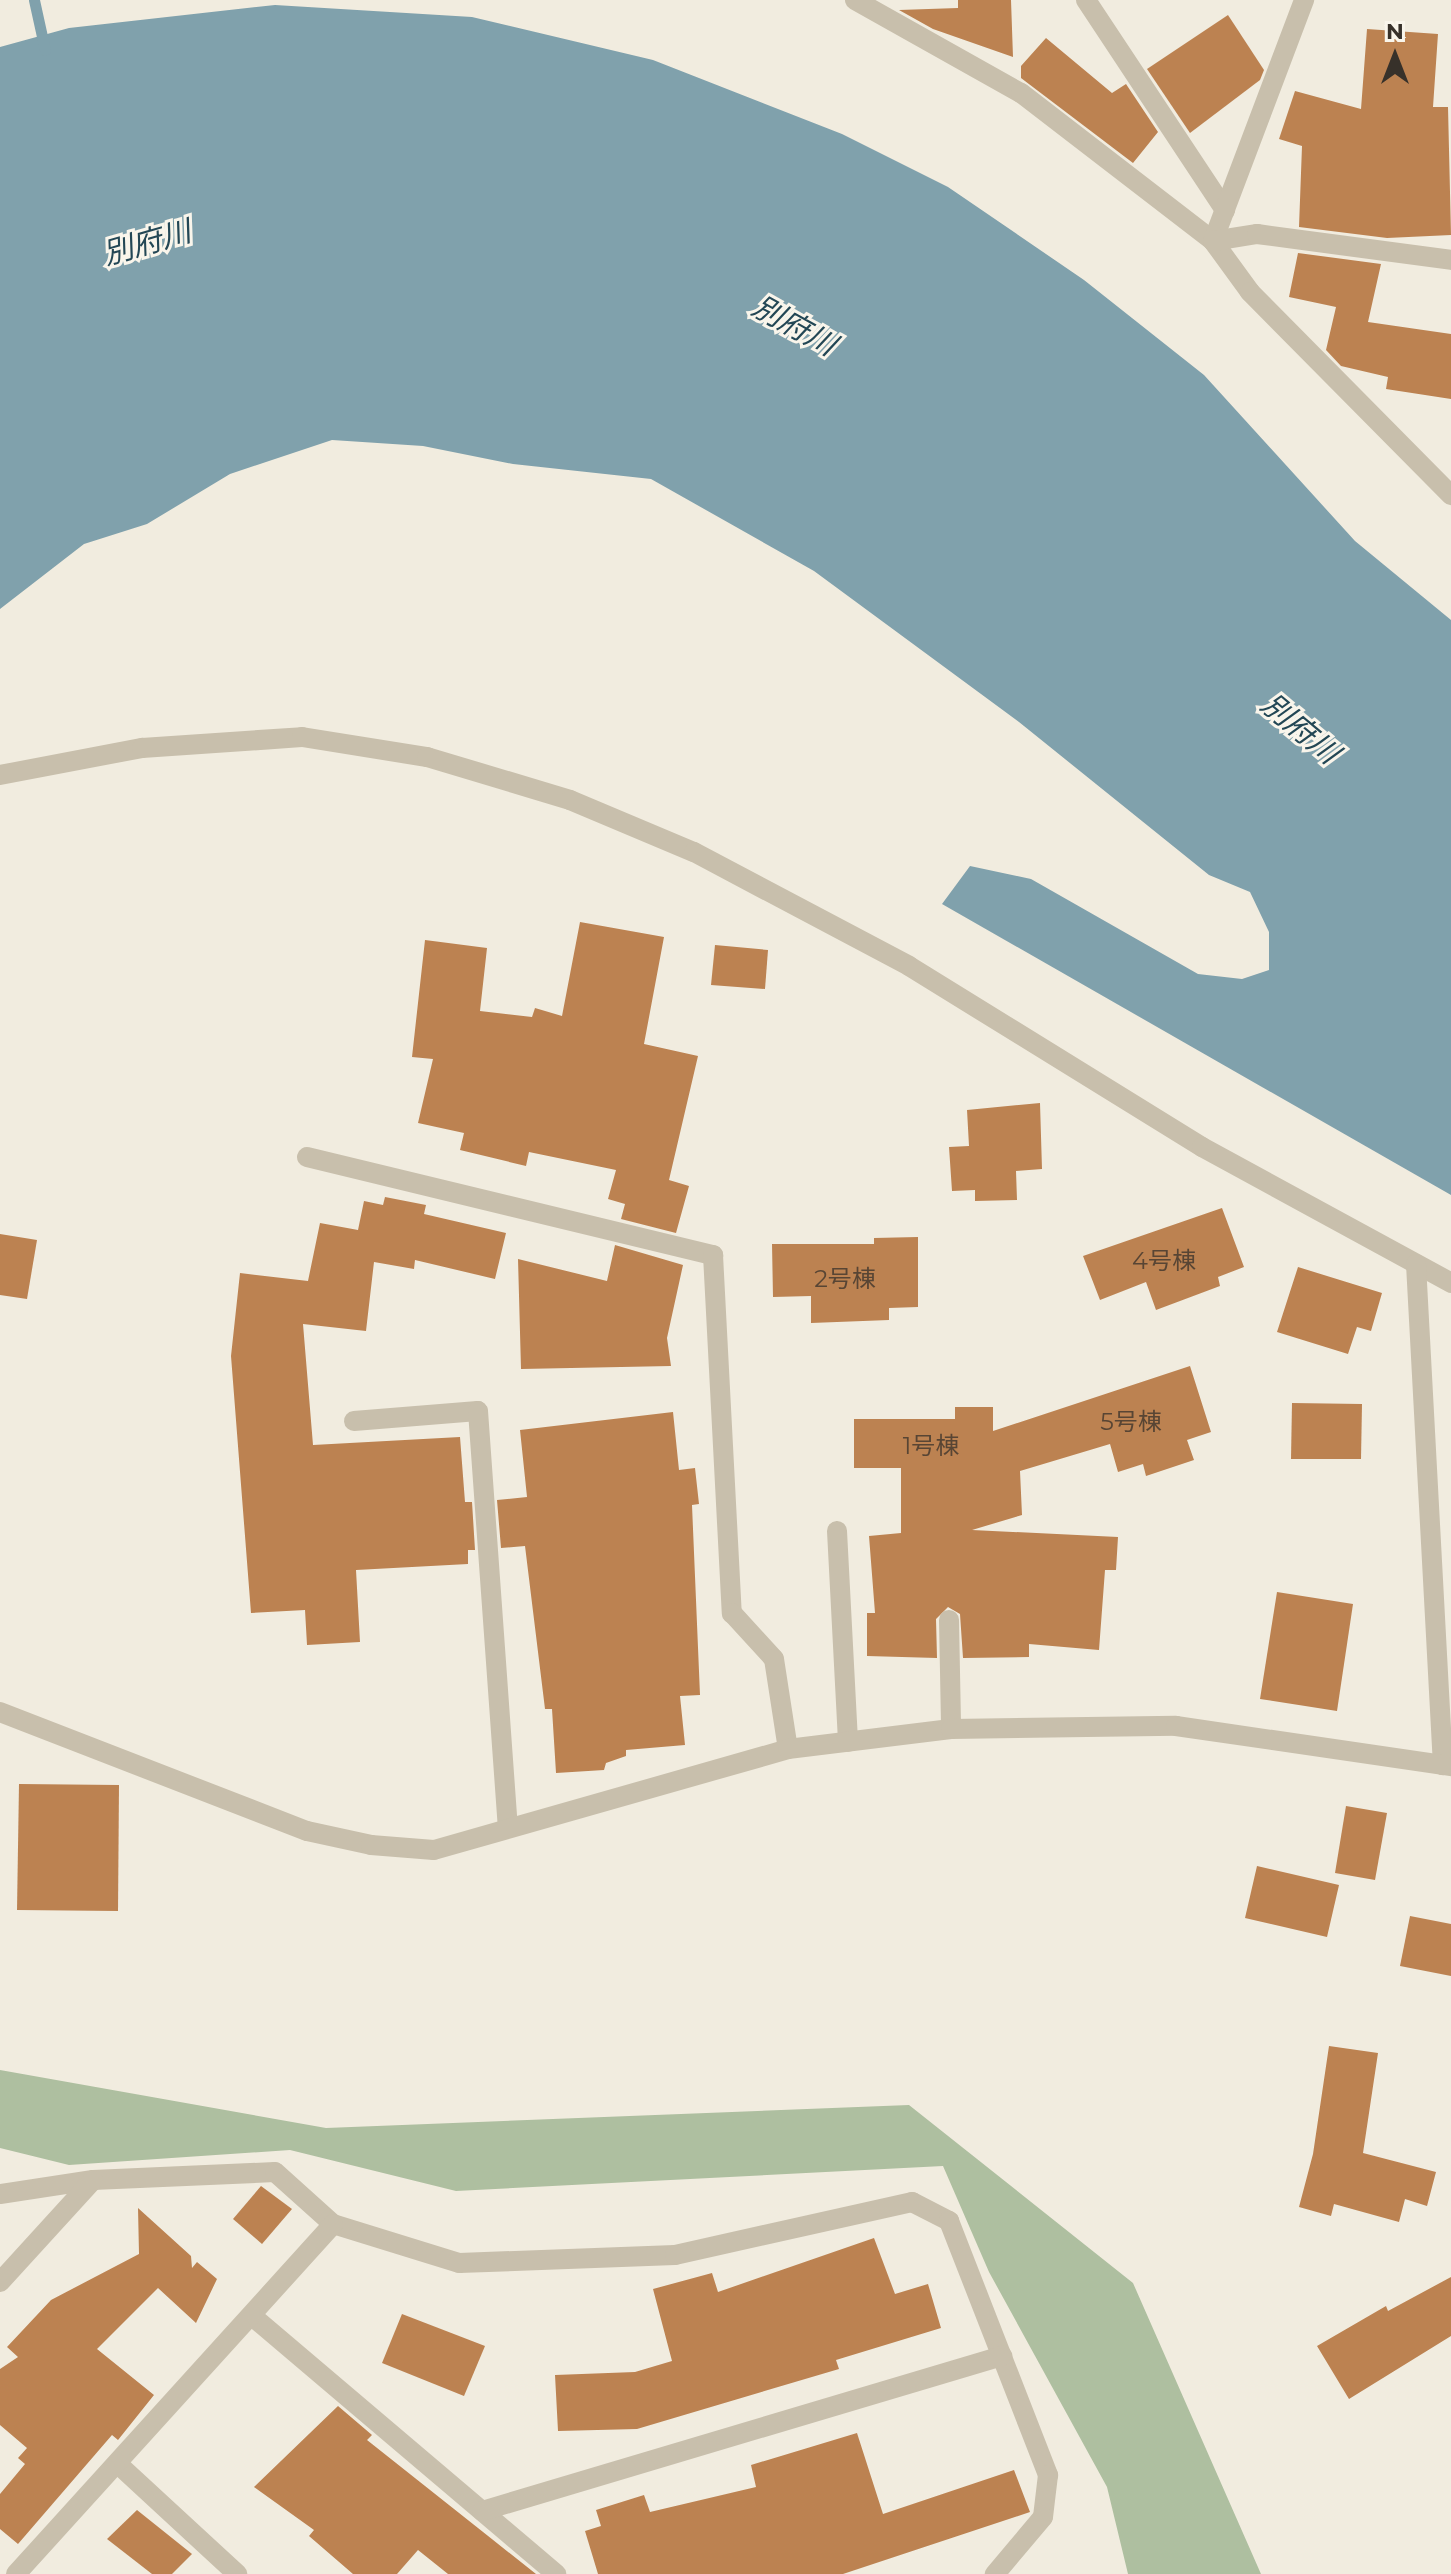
<!DOCTYPE html>
<html>
<head>
<meta charset="utf-8">
<style>
  body { margin:0 }
  #map { position:relative; width:1451px; height:2574px; overflow:hidden; background:#f1ecdf; font-family:Montserrat,"Noto Sans JP",sans-serif }
  div>[style] { position:absolute }
  .green>* { inset:0; background:#aebfa0 }
  .water>* { inset:0; background:#80a1ac }
  .stream>* { height:11px; margin:-5.5px; padding:0 5.5px; transform-origin:5.5px; border-radius:5.5px; background:#80a1ac }
  .building>* { inset:0; background:#bc8251 }
  .street>* { height:20px; margin:-10px; padding:0 10px; transform-origin:10px; border-radius:10px; background:#c8bfac }
  span { translate:-50% -50%; white-space:nowrap; text-align:center; line-height:1.15; -webkit-text-stroke:6px #f9f5eb; paint-order:stroke }
  .number-label { font-size:24px; color:#584534 }
  .number-label span { -webkit-text-stroke-width:0 }
  .water-label { font-size:30px; color:#234755; font-style:italic }
  .north { position:absolute; left:1355px; top:16px; width:80px; height:80px; -webkit-text-stroke:6px #f9f5eb; paint-order:stroke; rotate:0deg; font-size:22px; font-weight:700; line-height:32px; text-align:center; color:#37312a }
  .north::after { content:''; display:block; margin:auto; width:28px; height:36px; background:#37312a; clip-path:polygon(50% 0,100% 100%,50% 72%,0 100%) }
</style>
</head>
<body>
<div id="map">
  <div class="green">
    <i style="clip-path:polygon(0 2070px,326px 2128px,909px 2105px,1133px 2283px,1261px 2574px,1128px 2574px,1107px 2487px,989px 2272px,943px 2166px,456px 2191px,290px 2150px,69px 2165px,0 2148px)"></i>
  </div>
  <div class="water">
    <i style="clip-path:polygon(275px 5px,472px 17px,653px 60px,842px 134px,948px 187px,1084px 280px,1204px 375px,1355px 541px,1451px 620px,1451px 1195px,942px 904px,970px 866px,1031px 879px,1198px 974px,1242px 979px,1269px 970px,1269px 932px,1250px 892px,1209px 875px,1019px 722px,814px 571px,651px 479px,513px 464px,423px 446px,332px 440px,230px 474px,147px 524px,84px 544px,0 609px,0 47px,69px 28px)"></i>
  </div>
  <div class="stream">
    <i style="left:34px;top:0;width:51px;rotate:77.6deg"></i>
  </div>
  <div class="building">
    <i style="clip-path:polygon(958px 0,1011px 0,1013px 57px,933px 29px,899px 10px,958px 8px)"></i>
    <i style="clip-path:polygon(1228px 15px,1264px 70px,1260px 80px,1190px 133px,1147px 69px)"></i>
    <i style="clip-path:polygon(1367px 29px,1438px 34px,1433px 107px,1448px 107px,1451px 235px,1387px 238px,1299px 227px,1302px 146px,1279px 139px,1295px 91px,1361px 109px)"></i>
    <i style="clip-path:polygon(1046px 38px,1112px 93px,1126px 84px,1158px 132px,1133px 163px,1021px 78px,1021px 66px)"></i>
    <i style="clip-path:polygon(1298px 253px,1381px 264px,1368px 322px,1451px 334px,1451px 399px,1386px 389px,1388px 377px,1341px 366px,1326px 350px,1336px 307px,1289px 297px)"></i>
    <i style="clip-path:polygon(580px 922px,664px 937px,644px 1044px,698px 1056px,669px 1180px,689px 1186px,676px 1233px,621px 1219px,625px 1204px,608px 1199px,616px 1170px,529px 1152px,526px 1166px,460px 1150px,464px 1133px,418px 1123px,433px 1059px,412px 1057px,425px 940px,487px 948px,480px 1011px,532px 1017px,535px 1008px,562px 1016px)"></i>
    <i style="clip-path:polygon(715px 945px,768px 950px,765px 989px,711px 985px)"></i>
    <i style="clip-path:polygon(1040px 1103px,1042px 1169px,1016px 1171px,1017px 1200px,975px 1201px,975px 1190px,952px 1191px,949px 1147px,969px 1146px,967px 1110px)"></i>
    <i style="clip-path:polygon(385px 1197px,426px 1205px,424px 1214px,506px 1233px,495px 1279px,415px 1260px,414px 1269px,374px 1262px,366px 1331px,303px 1324px,313px 1445px,460px 1437px,465px 1502px,472px 1502px,475px 1550px,468px 1550px,468px 1564px,356px 1570px,360px 1642px,307px 1645px,305px 1610px,251px 1613px,231px 1356px,240px 1273px,308px 1281px,320px 1223px,358px 1230px,364px 1201px,383px 1205px)"></i>
    <i style="clip-path:polygon(1222px 1208px,1244px 1267px,1218px 1277px,1220px 1286px,1156px 1310px,1146px 1282px,1100px 1300px,1083px 1256px)"></i>
    <i style="clip-path:polygon(0 1234px,37px 1240px,27px 1299px,0 1295px)"></i>
    <i style="clip-path:polygon(918px 1237px,918px 1307px,889px 1308px,889px 1320px,811px 1323px,811px 1296px,773px 1297px,772px 1244px,874px 1244px,874px 1238px)"></i>
    <i style="clip-path:polygon(615px 1245px,683px 1265px,667px 1338px,671px 1366px,521px 1369px,518px 1259px,607px 1281px)"></i>
    <i style="clip-path:polygon(1298px 1267px,1382px 1293px,1371px 1331px,1357px 1327px,1348px 1354px,1277px 1332px)"></i>
    <i style="clip-path:polygon(1190px 1366px,1211px 1432px,1187px 1440px,1194px 1460px,1146px 1476px,1143px 1464px,1118px 1472px,1110px 1444px,1020px 1471px,1022px 1515px,972px 1530px,1118px 1537px,1116px 1570px,1105px 1570px,1099px 1650px,1029px 1644px,1029px 1657px,963px 1658px,960px 1614px,948px 1607px,936px 1619px,937px 1658px,867px 1656px,867px 1613px,875px 1613px,869px 1536px,901px 1533px,901px 1468px,854px 1468px,854px 1419px,955px 1419px,955px 1407px,993px 1407px,993px 1431px)"></i>
    <i style="clip-path:polygon(1292px 1403px,1362px 1404px,1361px 1459px,1291px 1459px)"></i>
    <i style="clip-path:polygon(673px 1412px,679px 1470px,695px 1468px,699px 1504px,692px 1505px,700px 1695px,680px 1696px,685px 1745px,626px 1750px,626px 1756px,606px 1763px,604px 1770px,556px 1773px,552px 1709px,545px 1709px,525px 1546px,501px 1548px,497px 1500px,527px 1497px,520px 1430px)"></i>
    <i style="clip-path:polygon(1277px 1592px,1353px 1604px,1337px 1711px,1260px 1699px)"></i>
    <i style="clip-path:polygon(19px 1784px,119px 1785px,118px 1911px,17px 1910px)"></i>
    <i style="clip-path:polygon(1346px 1806px,1387px 1813px,1375px 1880px,1335px 1873px)"></i>
    <i style="clip-path:polygon(1257px 1866px,1339px 1885px,1327px 1937px,1245px 1918px)"></i>
    <i style="clip-path:polygon(1410px 1916px,1451px 1924px,1451px 1976px,1400px 1966px)"></i>
    <i style="clip-path:polygon(1329px 2046px,1378px 2053px,1363px 2153px,1436px 2172px,1427px 2206px,1405px 2199px,1399px 2222px,1334px 2204px,1331px 2216px,1299px 2207px,1313px 2154px)"></i>
    <i style="clip-path:polygon(261px 2186px,292px 2209px,262px 2244px,233px 2219px)"></i>
    <i style="clip-path:polygon(138px 2208px,191px 2256px,192px 2268px,197px 2262px,217px 2279px,196px 2323px,158px 2288px,97px 2349px,154px 2395px,118px 2440px,112px 2435px,18px 2544px,0 2529px,0 2494px,25px 2464px,18px 2458px,27px 2448px,0 2425px,0 2369px,18px 2357px,7px 2347px,51px 2300px,139px 2254px)"></i>
    <i style="clip-path:polygon(874px 2238px,895px 2294px,928px 2284px,941px 2328px,836px 2360px,839px 2369px,637px 2429px,558px 2431px,555px 2375px,635px 2372px,672px 2361px,653px 2289px,712px 2273px,718px 2292px)"></i>
    <i style="clip-path:polygon(1451px 2277px,1451px 2336px,1349px 2399px,1317px 2346px,1386px 2306px,1388px 2311px)"></i>
    <i style="clip-path:polygon(402px 2314px,485px 2346px,464px 2396px,382px 2363px)"></i>
    <i style="clip-path:polygon(338px 2406px,372px 2435px,367px 2440px,536px 2574px,448px 2574px,418px 2550px,397px 2574px,353px 2574px,309px 2536px,314px 2530px,254px 2487px)"></i>
    <i style="clip-path:polygon(857px 2433px,883px 2514px,1014px 2470px,1030px 2512px,843px 2574px,598px 2574px,585px 2531px,601px 2526px,596px 2510px,644px 2495px,650px 2512px,756px 2487px,751px 2465px)"></i>
    <i style="clip-path:polygon(137px 2510px,192px 2554px,172px 2574px,152px 2574px,107px 2539px)"></i>
  </div>
  <div class="street">
    <i style="left:855px;top:0;width:190px;rotate:29.3deg"></i>
    <i style="left:1021px;top:93px;width:242px;rotate:37.6deg"></i>
    <i style="left:1213px;top:241px;width:63px;rotate:54deg"></i>
    <i style="left:1250px;top:292px;width:286px;rotate:45.3deg"></i>
    <i style="left:1086px;top:0;width:252px;rotate:56.5deg"></i>
    <i style="left:1213px;top:241px;width:258px;rotate:-69.3deg"></i>
    <i style="left:1213px;top:241px;width:45px;rotate:-9deg"></i>
    <i style="left:1257px;top:234px;width:196px;rotate:7.6deg"></i>
    <i style="left:0;top:775px;width:145px;rotate:-10.8deg"></i>
    <i style="left:142px;top:748px;width:160px;rotate:-3.9deg"></i>
    <i style="left:302px;top:737px;width:127px;rotate:9.1deg"></i>
    <i style="left:427px;top:757px;width:149px;rotate:16.7deg"></i>
    <i style="left:570px;top:800px;width:134px;rotate:22.8deg"></i>
    <i style="left:694px;top:852px;width:243px;rotate:27.9deg"></i>
    <i style="left:909px;top:966px;width:344px;rotate:31.7deg"></i>
    <i style="left:1202px;top:1147px;width:284px;rotate:28.6deg"></i>
    <i style="left:307px;top:1157px;width:418px;rotate:13.6deg"></i>
    <i style="left:713px;top:1255px;width:359px;rotate:87deg"></i>
    <i style="left:732px;top:1613px;width:62px;rotate:47.6deg"></i>
    <i style="left:774px;top:1659px;width:91px;rotate:81.2deg"></i>
    <i style="left:1416px;top:1264px;width:502px;rotate:86.92deg"></i>
    <i style="left:354px;top:1421px;width:124px;rotate:-4.6deg"></i>
    <i style="left:478px;top:1411px;width:417px;rotate:85.9deg"></i>
    <i style="left:837px;top:1531px;width:211px;rotate:87deg"></i>
    <i style="left:949px;top:1620px;width:109px;rotate:88.9deg"></i>
    <i style="left:0;top:1712px;width:329px;rotate:21.2deg"></i>
    <i style="left:307px;top:1831px;width:66px;rotate:12.3deg"></i>
    <i style="left:371px;top:1845px;width:63px;rotate:4.5deg"></i>
    <i style="left:434px;top:1850px;width:368px;rotate:-15.9deg"></i>
    <i style="left:788px;top:1749px;width:164px;rotate:-7deg"></i>
    <i style="left:951px;top:1729px;width:225px;rotate:-0.8deg"></i>
    <i style="left:1176px;top:1726px;width:278px;rotate:8.3deg"></i>
    <i style="left:0;top:2194px;width:94px;rotate:-8.6deg"></i>
    <i style="left:93px;top:2180px;width:182px;rotate:-2.5deg"></i>
    <i style="left:275px;top:2172px;width:78px;rotate:41.9deg"></i>
    <i style="left:333px;top:2224px;width:132px;rotate:17.2deg"></i>
    <i style="left:459px;top:2263px;width:216px;rotate:-2.1deg"></i>
    <i style="left:675px;top:2255px;width:243px;rotate:-12.6deg"></i>
    <i style="left:912px;top:2202px;width:42px;rotate:27.2deg"></i>
    <i style="left:949px;top:2221px;width:273px;rotate:68.7deg"></i>
    <i style="left:1048px;top:2475px;width:42px;rotate:96.8deg"></i>
    <i style="left:1043px;top:2517px;width:75px;rotate:130.1deg"></i>
    <i style="left:0;top:2282px;width:138px;rotate:-47.6deg"></i>
    <i style="left:252px;top:2316px;width:399px;rotate:40.3deg"></i>
    <i style="left:119px;top:2465px;width:161px;rotate:42.7deg"></i>
    <i style="left:482px;top:2511px;width:543px;rotate:-16.6deg"></i>
    <i style="left:16px;top:2574px;width:472px;rotate:-47.8deg"></i>
  </div>
  <div class="number-label">
    <span style="left:1164px;top:1261px">4号棟</span>
    <span style="left:845px;top:1279px">2号棟</span>
    <span style="left:1131px;top:1422px">5号棟</span>
    <span style="left:931px;top:1446px">1号棟</span>
  </div>
  <div class="water-label">
    <span style="left:147px;top:243px;rotate:-16deg">別府川</span>
    <span style="left:794px;top:326px;rotate:29deg">別府川</span>
    <span style="left:1300px;top:729px;rotate:40deg">別府川</span>
  </div>
  <div class="north">N</div>
</div>
</body>
</html>
